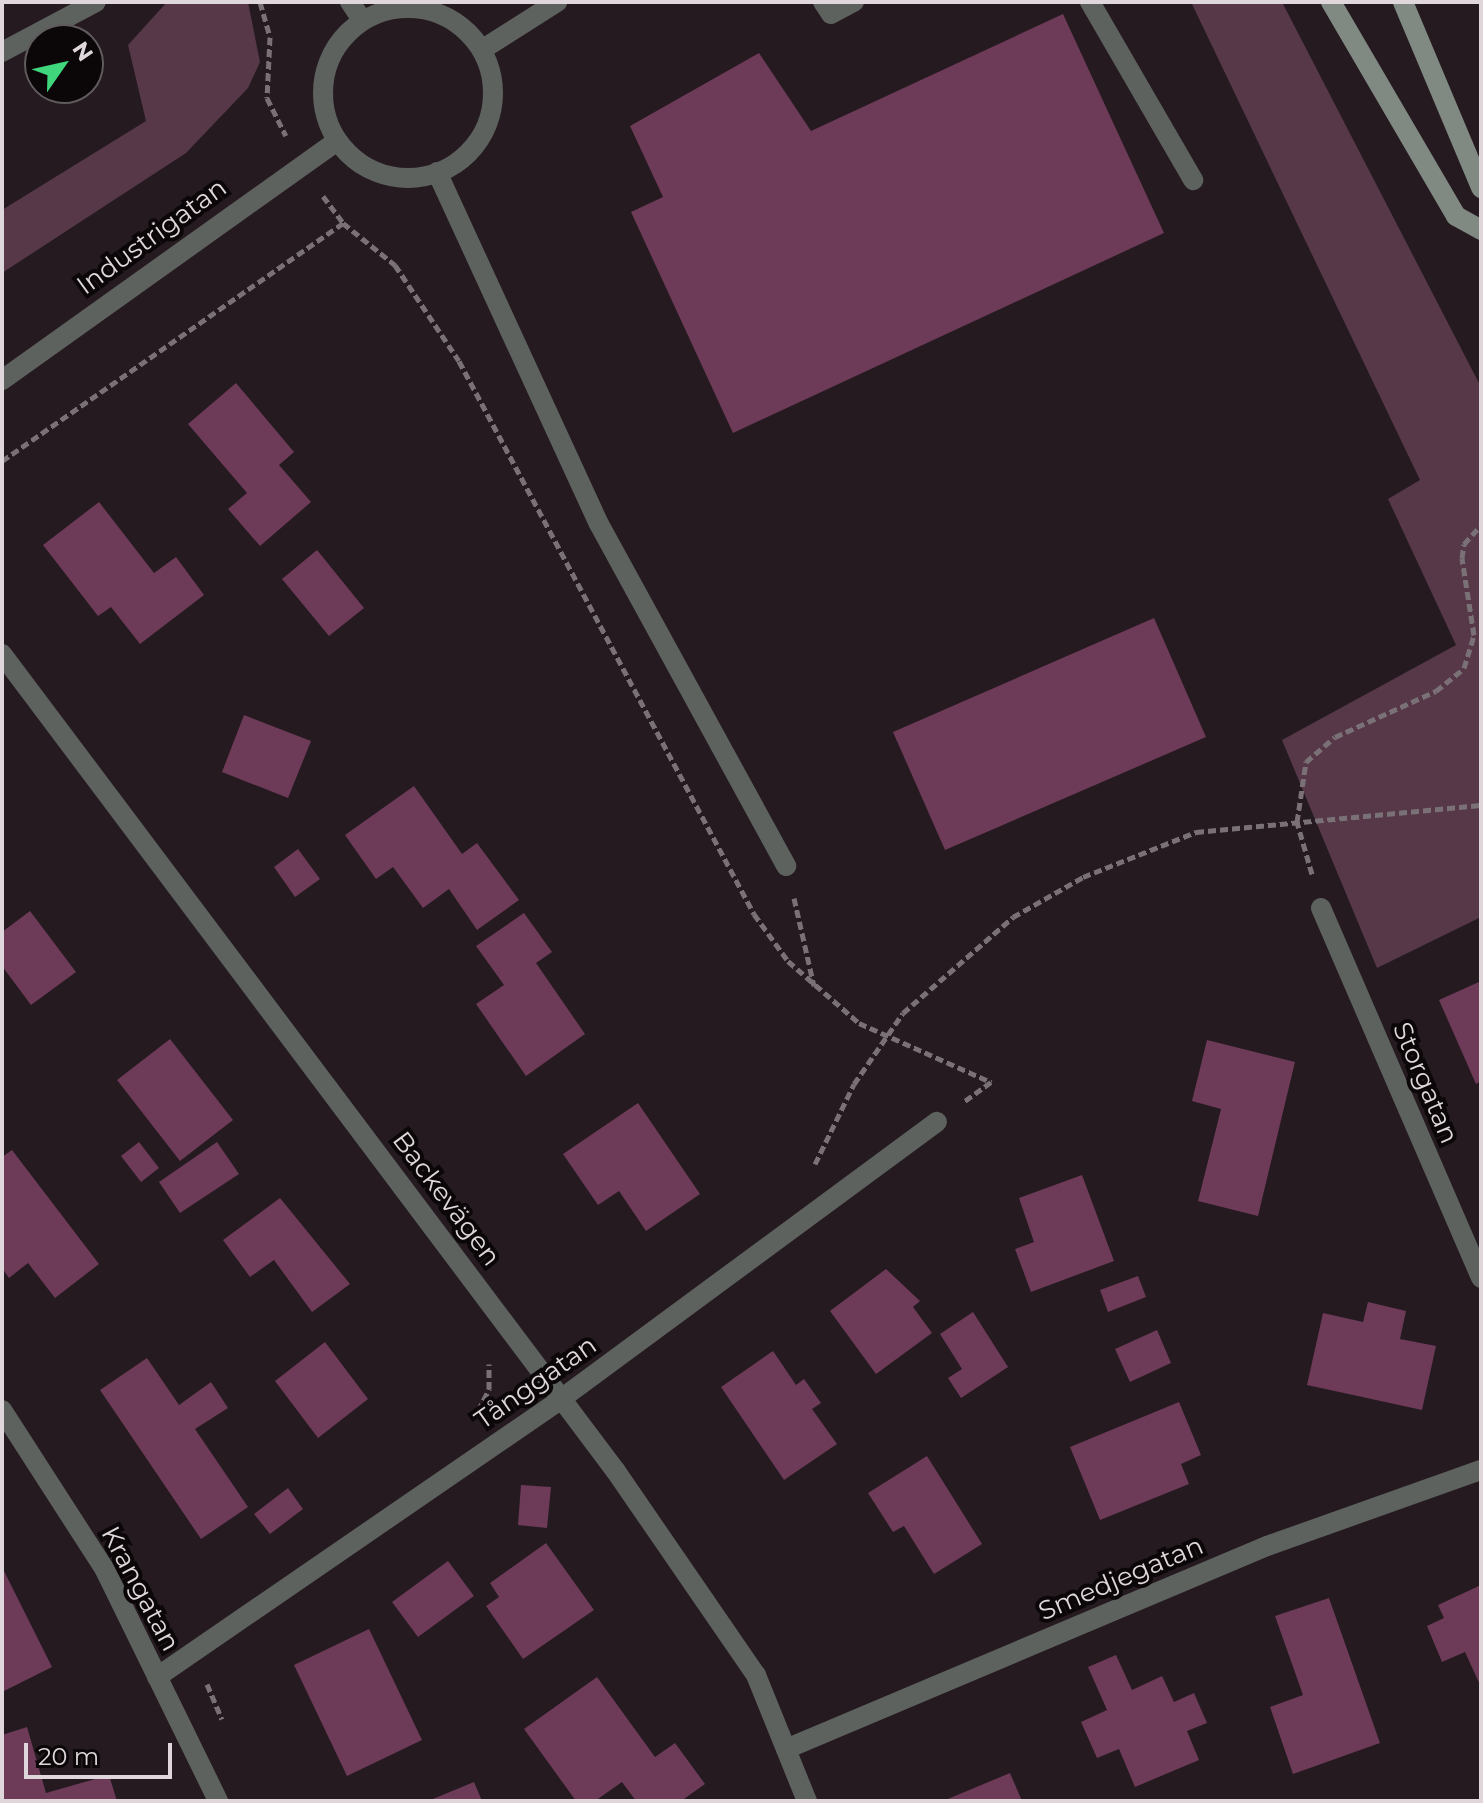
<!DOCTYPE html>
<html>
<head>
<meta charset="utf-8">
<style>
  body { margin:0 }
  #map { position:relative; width:1483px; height:1803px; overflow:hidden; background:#251a20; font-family:Montserrat,sans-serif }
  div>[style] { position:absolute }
  .green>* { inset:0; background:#563848 }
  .building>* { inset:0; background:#6d3a57 }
  .path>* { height:5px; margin-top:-2.5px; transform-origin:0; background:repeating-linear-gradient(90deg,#7a7176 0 8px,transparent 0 12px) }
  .service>* { height:20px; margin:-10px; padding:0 10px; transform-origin:10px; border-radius:10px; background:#5d625e }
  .minor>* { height:20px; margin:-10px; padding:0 10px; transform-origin:10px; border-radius:10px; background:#5d625e }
  .tertiary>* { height:20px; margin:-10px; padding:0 10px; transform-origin:10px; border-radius:10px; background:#5d625e }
  .tertiary>.ring { margin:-10px; padding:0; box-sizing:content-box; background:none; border:20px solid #5d625e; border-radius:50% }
  .secondary>* { height:20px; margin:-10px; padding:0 10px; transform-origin:10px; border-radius:10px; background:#808982 }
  span { translate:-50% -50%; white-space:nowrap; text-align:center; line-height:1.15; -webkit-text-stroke:8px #0b0709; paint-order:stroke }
  .street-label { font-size:26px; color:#dfd7db }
  .frame { position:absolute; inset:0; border:4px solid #dfd7db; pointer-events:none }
  .north { position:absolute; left:24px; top:24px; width:80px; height:80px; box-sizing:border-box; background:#0b0709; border:2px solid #605a5d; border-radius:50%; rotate:56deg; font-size:22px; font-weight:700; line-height:32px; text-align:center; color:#dfd7db }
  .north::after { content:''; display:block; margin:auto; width:28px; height:36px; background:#40d77c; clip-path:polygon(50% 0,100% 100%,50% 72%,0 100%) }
  .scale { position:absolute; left:24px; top:1743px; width:148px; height:36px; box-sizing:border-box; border:4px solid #dfd7db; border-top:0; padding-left:10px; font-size:24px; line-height:28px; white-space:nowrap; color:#dfd7db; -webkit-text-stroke:6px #0b0709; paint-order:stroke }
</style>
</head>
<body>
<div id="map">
  <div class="green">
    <i style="clip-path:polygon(167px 2px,248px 2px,260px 62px,248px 88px,186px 153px,2px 273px,2px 210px,146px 121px,128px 45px)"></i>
    <i style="clip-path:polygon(1191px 2px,1282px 2px,1481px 387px,1481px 917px,1377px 968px,1282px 740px,1456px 645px,1388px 499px,1420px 480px)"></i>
  </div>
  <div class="building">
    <i style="clip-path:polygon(1063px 14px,1164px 233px,733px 433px,631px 212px,663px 197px,630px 126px,759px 53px,811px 131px)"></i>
    <i style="clip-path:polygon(236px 383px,294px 452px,279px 465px,311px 502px,260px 546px,228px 509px,247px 493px,188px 424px)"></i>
    <i style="clip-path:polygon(99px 502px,154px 573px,176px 557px,204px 595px,140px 644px,111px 607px,98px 616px,43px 545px)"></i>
    <i style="clip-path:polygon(317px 550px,364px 608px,329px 636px,282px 579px)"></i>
    <i style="clip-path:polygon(1154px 618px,1206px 737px,945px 850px,893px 732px)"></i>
    <i style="clip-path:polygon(244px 715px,311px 741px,288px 798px,222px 772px)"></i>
    <i style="clip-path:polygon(414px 786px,462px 854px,477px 843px,519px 900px,477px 930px,449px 889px,423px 908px,393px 867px,376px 879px,345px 835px)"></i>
    <i style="clip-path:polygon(298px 849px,320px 879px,295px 897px,274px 867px)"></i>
    <i style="clip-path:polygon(30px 911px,76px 972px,31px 1005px,2px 966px,2px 932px)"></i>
    <i style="clip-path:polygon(524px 913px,552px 952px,536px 963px,585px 1034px,526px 1076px,476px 1004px,504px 985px,476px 946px)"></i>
    <i style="clip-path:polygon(1481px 981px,1481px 1081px,1476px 1084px,1439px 1000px)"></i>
    <i style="clip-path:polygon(170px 1039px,233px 1120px,180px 1161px,117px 1080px)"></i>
    <i style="clip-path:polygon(1207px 1040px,1295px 1062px,1258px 1216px,1198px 1201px,1221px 1109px,1192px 1101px)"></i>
    <i style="clip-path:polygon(638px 1103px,700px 1194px,646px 1231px,619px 1191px,598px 1205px,563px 1154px)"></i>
    <i style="clip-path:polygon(139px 1142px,159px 1168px,141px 1182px,121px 1156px)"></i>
    <i style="clip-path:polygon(217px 1142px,239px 1174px,180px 1213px,159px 1182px)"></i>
    <i style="clip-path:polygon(12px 1150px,99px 1264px,55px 1298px,28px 1263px,9px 1278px,2px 1268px,2px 1157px)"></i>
    <i style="clip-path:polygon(1082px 1175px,1114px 1261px,1031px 1292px,1015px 1249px,1034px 1242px,1019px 1198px)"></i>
    <i style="clip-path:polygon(280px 1198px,350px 1284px,312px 1312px,274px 1260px,250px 1277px,223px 1240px)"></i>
    <i style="clip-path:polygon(886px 1269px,920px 1301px,913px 1307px,932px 1333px,876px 1374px,830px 1311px)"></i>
    <i style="clip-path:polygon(1138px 1276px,1146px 1297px,1108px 1312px,1100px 1290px)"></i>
    <i style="clip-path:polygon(1368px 1302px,1406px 1311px,1400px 1339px,1436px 1346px,1422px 1410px,1307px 1385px,1323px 1313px,1363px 1322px)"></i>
    <i style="clip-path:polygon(973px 1312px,1008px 1367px,961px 1398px,948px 1378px,962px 1369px,940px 1334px)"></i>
    <i style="clip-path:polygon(1157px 1330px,1171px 1363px,1130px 1382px,1115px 1349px)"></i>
    <i style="clip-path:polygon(325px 1342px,368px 1399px,318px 1438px,275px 1381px)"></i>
    <i style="clip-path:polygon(773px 1351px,796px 1385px,804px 1379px,821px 1403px,812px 1409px,837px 1444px,784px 1480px,721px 1387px)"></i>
    <i style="clip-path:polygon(147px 1358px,179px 1405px,211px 1382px,228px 1408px,195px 1429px,248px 1507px,201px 1539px,100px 1390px)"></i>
    <i style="clip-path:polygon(1179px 1402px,1201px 1455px,1181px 1464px,1189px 1484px,1100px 1520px,1070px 1447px)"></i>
    <i style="clip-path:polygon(927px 1456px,982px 1544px,934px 1574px,904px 1526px,893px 1532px,868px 1493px)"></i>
    <i style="clip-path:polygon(521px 1485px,551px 1487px,547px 1528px,518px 1525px)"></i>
    <i style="clip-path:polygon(288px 1488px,303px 1509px,270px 1534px,254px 1514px)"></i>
    <i style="clip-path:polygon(546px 1543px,594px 1610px,523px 1659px,486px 1606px,499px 1597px,490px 1583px)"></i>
    <i style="clip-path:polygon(448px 1561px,474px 1596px,418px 1637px,392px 1602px)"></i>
    <i style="clip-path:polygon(2px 1567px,52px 1667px,2px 1692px)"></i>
    <i style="clip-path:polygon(1481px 1585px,1481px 1687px,1465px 1652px,1442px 1662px,1427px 1626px,1444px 1618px,1438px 1605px)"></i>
    <i style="clip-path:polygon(1329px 1598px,1380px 1743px,1293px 1774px,1270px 1707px,1303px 1695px,1275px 1616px)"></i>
    <i style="clip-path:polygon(369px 1629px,422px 1740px,347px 1776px,294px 1665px)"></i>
    <i style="clip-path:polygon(1116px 1655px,1132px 1690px,1162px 1676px,1174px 1702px,1194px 1693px,1207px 1723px,1187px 1731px,1199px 1760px,1135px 1787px,1119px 1749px,1097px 1758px,1081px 1722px,1107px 1710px,1088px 1667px)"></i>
    <i style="clip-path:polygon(597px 1677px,655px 1757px,675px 1743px,705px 1784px,681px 1801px,636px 1801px,622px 1782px,595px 1801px,576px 1801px,524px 1729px)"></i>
    <i style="clip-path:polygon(27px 1727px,46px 1793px,109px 1775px,117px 1801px,2px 1801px,2px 1735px)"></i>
    <i style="clip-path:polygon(1010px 1773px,1022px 1801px,943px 1801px)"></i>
    <i style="clip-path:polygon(474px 1782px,482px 1801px,428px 1801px)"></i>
  </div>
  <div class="path">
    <i style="left:260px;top:2px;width:36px;rotate:74deg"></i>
    <i style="left:270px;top:37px;width:61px;rotate:92.8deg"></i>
    <i style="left:267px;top:98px;width:42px;rotate:63.4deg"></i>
    <i style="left:323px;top:196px;width:34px;rotate:53deg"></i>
    <i style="left:343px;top:223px;width:67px;rotate:38.9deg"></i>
    <i style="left:395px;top:265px;width:115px;rotate:56.3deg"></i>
    <i style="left:459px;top:361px;width:627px;rotate:61.92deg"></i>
    <i style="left:754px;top:914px;width:58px;rotate:54.1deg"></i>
    <i style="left:788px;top:961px;width:94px;rotate:41.1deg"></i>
    <i style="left:859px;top:1023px;width:145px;rotate:24.1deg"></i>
    <i style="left:991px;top:1082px;width:34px;rotate:144deg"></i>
    <i style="left:2px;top:461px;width:416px;rotate:-34.9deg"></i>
    <i style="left:1312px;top:874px;width:54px;rotate:-106.1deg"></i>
    <i style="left:1297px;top:822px;width:61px;rotate:-81.5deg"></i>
    <i style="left:1306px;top:762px;width:38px;rotate:-41deg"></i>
    <i style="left:1335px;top:737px;width:111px;rotate:-24.5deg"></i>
    <i style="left:1436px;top:691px;width:36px;rotate:-39deg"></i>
    <i style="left:1464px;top:668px;width:34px;rotate:-73deg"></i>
    <i style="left:1474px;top:635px;width:78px;rotate:-98.9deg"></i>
    <i style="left:1462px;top:558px;width:14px;rotate:-82deg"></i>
    <i style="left:1464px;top:544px;width:25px;rotate:-48deg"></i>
    <i style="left:794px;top:898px;width:90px;rotate:77.2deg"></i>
    <i style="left:815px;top:1164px;width:89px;rotate:-64deg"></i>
    <i style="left:854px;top:1084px;width:86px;rotate:-55.4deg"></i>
    <i style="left:903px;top:1013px;width:146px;rotate:-41.1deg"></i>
    <i style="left:1013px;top:917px;width:81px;rotate:-29.7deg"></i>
    <i style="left:1083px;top:877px;width:122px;rotate:-21.7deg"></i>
    <i style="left:1196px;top:832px;width:286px;rotate:-5.4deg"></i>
    <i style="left:478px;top:1411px;width:25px;rotate:-63deg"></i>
    <i style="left:489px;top:1389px;width:25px;rotate:-90deg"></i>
    <i style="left:207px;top:1684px;width:38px;rotate:67deg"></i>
  </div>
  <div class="service">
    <i style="left:823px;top:2px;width:14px;rotate:56deg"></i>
    <i style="left:831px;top:14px;width:26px;rotate:-28deg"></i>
    <i style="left:1090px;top:2px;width:206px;rotate:59.9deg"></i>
    <i style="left:2px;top:52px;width:106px;rotate:-28deg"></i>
  </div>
  <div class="minor">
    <i style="left:350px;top:2px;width:22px;rotate:56deg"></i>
    <i style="left:437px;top:172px;width:387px;rotate:65.3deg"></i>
    <i style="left:599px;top:524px;width:390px;rotate:61.3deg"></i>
    <i style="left:2px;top:654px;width:1021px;rotate:53.09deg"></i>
    <i style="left:615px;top:1470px;width:249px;rotate:55.5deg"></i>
    <i style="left:756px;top:1675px;width:136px;rotate:68deg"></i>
    <i style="left:1321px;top:908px;width:403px;rotate:66.6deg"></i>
    <i style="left:2px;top:1410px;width:190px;rotate:57.2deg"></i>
    <i style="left:105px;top:1570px;width:257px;rotate:63.9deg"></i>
    <i style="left:157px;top:1677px;width:490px;rotate:-34.5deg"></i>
    <i style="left:561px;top:1399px;width:467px;rotate:-36.4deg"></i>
    <i style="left:786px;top:1749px;width:522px;rotate:-22.88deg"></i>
    <i style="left:1267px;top:1546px;width:227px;rotate:-19.6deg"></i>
  </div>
  <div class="tertiary">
    <i class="ring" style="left:323px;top:8px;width:150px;height:150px"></i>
    <i style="left:483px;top:49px;width:88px;rotate:-32.4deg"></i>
    <i style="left:2px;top:380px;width:412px;rotate:-35.5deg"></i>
  </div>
  <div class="secondary">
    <i style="left:1331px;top:2px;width:248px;rotate:59.7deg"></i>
    <i style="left:1456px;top:216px;width:29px;rotate:29deg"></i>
    <i style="left:1403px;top:2px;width:202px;rotate:67.2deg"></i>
  </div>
  <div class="street-label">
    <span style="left:152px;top:237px;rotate:-36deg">Industrigatan</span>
    <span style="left:1425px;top:1083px;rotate:67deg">Storgatan</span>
    <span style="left:446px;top:1199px;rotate:53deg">Backevägen</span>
    <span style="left:536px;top:1383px;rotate:-35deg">Tånggatan</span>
    <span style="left:1121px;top:1579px;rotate:-23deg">Smedjegatan</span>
    <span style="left:140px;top:1589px;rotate:62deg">Krangatan</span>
  </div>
  <div class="frame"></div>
  <div class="north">N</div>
  <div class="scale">20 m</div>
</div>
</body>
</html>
